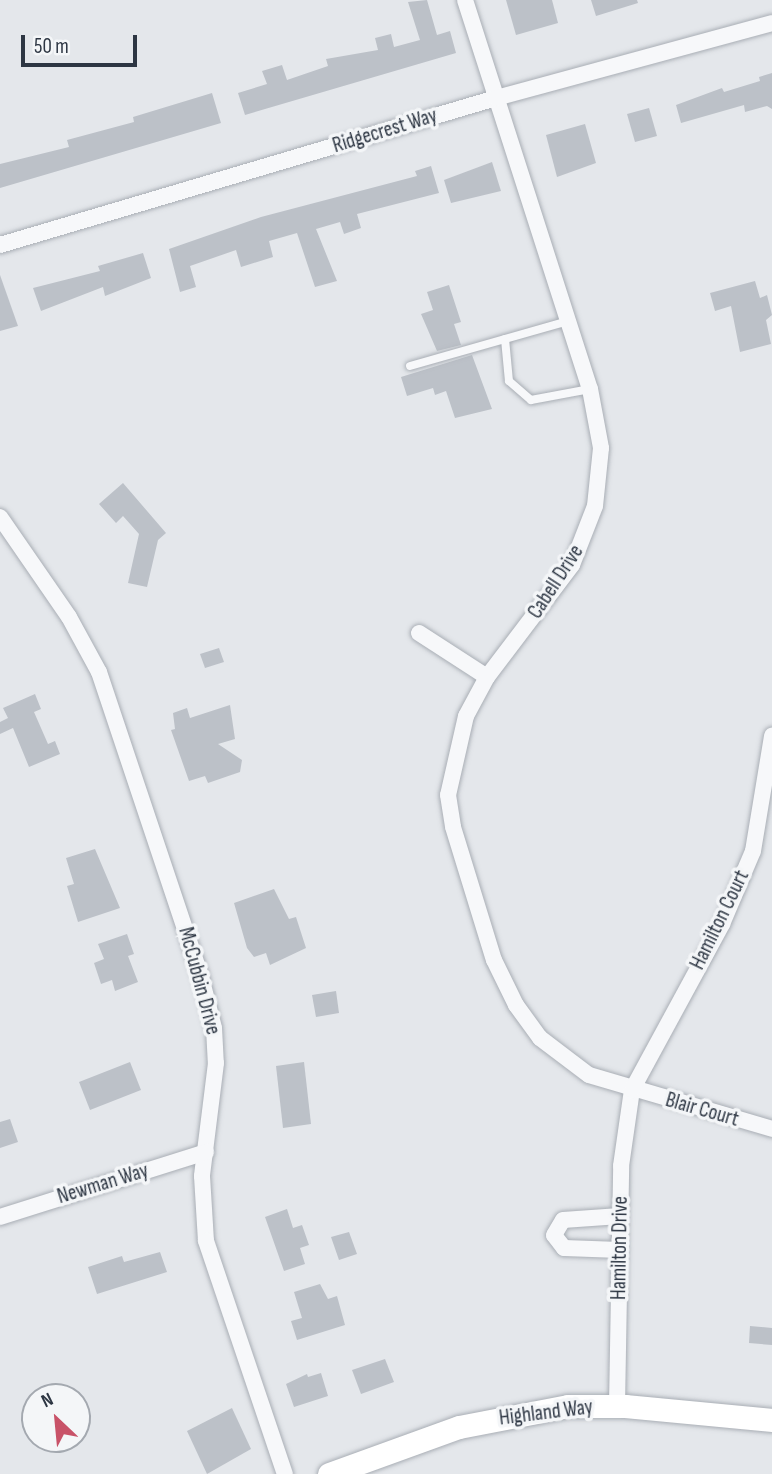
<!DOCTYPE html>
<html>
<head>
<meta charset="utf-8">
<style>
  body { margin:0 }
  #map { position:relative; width:772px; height:1474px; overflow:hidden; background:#e4e7eb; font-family:"Sofia Sans Condensed",sans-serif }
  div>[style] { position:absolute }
  .building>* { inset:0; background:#bcc1c8 }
  .roads { filter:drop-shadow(0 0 2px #a9aeb5) drop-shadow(0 0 2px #a9aeb5) }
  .lane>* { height:8px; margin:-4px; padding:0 4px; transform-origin:4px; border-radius:4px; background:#f7f8fa }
  .street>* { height:16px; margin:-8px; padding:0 8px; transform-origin:8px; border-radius:8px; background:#f7f8fa }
  .secondary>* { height:23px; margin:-11.5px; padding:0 11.5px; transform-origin:11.5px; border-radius:11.5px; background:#fff }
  span { translate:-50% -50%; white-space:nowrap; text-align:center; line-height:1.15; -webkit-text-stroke:7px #f4f6f8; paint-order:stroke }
  .street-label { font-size:21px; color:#2d3643 }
  .north { position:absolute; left:21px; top:1383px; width:70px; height:70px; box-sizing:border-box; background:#f4f6f8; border:2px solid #a4a9b0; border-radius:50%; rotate:334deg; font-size:19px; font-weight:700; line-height:28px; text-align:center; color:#2d3643 }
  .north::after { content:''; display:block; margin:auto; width:24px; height:32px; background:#c85268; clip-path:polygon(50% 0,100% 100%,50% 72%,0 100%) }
  .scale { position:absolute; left:21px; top:35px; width:116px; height:32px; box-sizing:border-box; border:4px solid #2d3643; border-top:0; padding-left:9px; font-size:21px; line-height:24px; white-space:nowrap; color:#2d3643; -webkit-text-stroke:5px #f4f6f8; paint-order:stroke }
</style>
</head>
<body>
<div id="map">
  <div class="building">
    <i style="clip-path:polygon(427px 0,437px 35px,450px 31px,456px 53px,245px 115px,238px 93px,267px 84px,262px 71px,282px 65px,287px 80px,328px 66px,326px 59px,378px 50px,375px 38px,391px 34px,394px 47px,420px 40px,408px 2px)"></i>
    <i style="clip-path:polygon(506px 0,552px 0,558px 23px,516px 35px)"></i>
    <i style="clip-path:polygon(591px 0,637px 0,638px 3px,596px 16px)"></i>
    <i style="clip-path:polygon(772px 73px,772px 109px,767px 106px,745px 112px,744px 105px,681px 123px,676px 105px,722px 88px,724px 92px,760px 81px,759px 77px)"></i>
    <i style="clip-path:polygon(212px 93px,221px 123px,0 188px,0 164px,69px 147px,67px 140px,134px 122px,133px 117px)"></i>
    <i style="clip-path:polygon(649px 108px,657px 136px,635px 142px,627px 114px)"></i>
    <i style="clip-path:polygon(585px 124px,596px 163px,557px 177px,546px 135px)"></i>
    <i style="clip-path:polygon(492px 162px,501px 191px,451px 203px,444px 180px)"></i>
    <i style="clip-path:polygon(431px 166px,439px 193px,357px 214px,361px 228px,344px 234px,340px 222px,316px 229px,337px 281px,315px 287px,297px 233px,269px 241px,273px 257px,241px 267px,236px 250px,190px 266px,196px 287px,180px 292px,169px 249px,261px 217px,417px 176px,415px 171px)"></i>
    <i style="clip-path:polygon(143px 253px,151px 278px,105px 296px,103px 287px,41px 311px,33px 288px,100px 271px,98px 266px)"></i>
    <i style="clip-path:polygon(0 275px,18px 326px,0 331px)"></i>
    <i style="clip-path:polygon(755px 281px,760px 298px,767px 295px,772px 315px,766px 320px,771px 344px,740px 352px,731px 306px,715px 311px,710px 293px)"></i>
    <i style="clip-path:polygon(449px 285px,461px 322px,454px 324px,461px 345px,437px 351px,421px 314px,433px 310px,427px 292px)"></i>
    <i style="clip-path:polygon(472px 355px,492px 409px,455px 418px,446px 391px,435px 395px,433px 388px,407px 396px,401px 377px)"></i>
    <i style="clip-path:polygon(123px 483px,166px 533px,158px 540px,147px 587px,128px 583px,139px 534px,123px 516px,116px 523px,99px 504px)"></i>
    <i style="clip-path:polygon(219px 648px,224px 662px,205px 668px,200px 654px)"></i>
    <i style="clip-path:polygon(35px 694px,41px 709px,34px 712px,48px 744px,55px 741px,60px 754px,29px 767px,13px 728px,0 734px,0 722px,8px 718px,3px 708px)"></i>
    <i style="clip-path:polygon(230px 705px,235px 739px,218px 744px,242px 760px,240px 772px,208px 783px,205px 776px,189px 781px,171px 730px,175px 729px,173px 713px,187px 708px,190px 718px)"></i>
    <i style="clip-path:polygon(95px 849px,120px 908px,78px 922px,67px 886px,74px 884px,66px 858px)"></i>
    <i style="clip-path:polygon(274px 889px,289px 919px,296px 917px,306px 948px,270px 965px,266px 953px,254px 957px,247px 948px,234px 903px)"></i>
    <i style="clip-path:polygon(127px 934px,134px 954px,128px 956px,138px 982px,115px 991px,112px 980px,101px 984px,94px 963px,104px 959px,98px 944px)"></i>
    <i style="clip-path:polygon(336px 991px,339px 1013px,316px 1017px,312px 995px)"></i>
    <i style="clip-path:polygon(130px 1062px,141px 1090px,90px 1110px,79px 1082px)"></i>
    <i style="clip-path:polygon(304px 1062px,311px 1124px,283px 1128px,276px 1066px)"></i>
    <i style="clip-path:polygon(10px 1119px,18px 1142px,0 1148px,0 1122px)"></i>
    <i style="clip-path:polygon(287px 1209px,293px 1228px,302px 1225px,309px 1245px,300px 1248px,305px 1264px,284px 1271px,265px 1217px)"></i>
    <i style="clip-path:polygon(349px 1232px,357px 1254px,339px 1260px,331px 1237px)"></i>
    <i style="clip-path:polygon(160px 1252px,167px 1272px,97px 1294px,88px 1267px,122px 1256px,124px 1262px)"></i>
    <i style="clip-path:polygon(320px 1284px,328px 1299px,337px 1296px,345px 1325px,297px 1340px,291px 1321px,302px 1318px,294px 1292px)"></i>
    <i style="clip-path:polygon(750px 1326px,772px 1328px,772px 1345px,749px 1343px)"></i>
    <i style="clip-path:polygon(385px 1359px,394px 1382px,361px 1394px,352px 1370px)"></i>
    <i style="clip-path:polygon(321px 1373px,328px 1396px,294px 1407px,286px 1384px,307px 1374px,308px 1377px)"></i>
    <i style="clip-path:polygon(232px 1408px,251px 1449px,207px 1474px,187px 1431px)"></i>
  </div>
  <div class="roads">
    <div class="lane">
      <i style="left:505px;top:339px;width:42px;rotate:84.6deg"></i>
      <i style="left:509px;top:381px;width:29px;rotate:41deg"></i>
      <i style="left:531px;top:400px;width:60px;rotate:-10.6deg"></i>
      <i style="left:410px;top:366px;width:164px;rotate:-15.9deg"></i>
    </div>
    <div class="street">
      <i style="left:465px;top:0;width:409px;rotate:72.2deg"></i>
      <i style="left:590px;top:389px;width:60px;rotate:79.4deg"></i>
      <i style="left:601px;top:448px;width:58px;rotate:95.9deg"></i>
      <i style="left:595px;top:506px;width:63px;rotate:111.3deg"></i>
      <i style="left:572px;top:565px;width:141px;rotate:127.2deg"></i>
      <i style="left:487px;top:677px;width:44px;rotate:118.3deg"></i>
      <i style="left:466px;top:716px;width:81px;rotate:102.8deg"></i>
      <i style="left:448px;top:795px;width:32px;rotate:81deg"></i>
      <i style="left:453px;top:827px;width:139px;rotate:72.9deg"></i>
      <i style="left:494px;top:960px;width:50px;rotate:63.9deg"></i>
      <i style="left:516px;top:1005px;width:41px;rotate:54deg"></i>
      <i style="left:540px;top:1038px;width:61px;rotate:37.1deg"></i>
      <i style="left:589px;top:1075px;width:191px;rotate:16.4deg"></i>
      <i style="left:0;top:245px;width:517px;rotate:-16.51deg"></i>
      <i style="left:496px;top:98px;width:286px;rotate:-15.2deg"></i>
      <i style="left:0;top:517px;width:121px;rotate:55.4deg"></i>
      <i style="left:69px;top:617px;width:63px;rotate:61.4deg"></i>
      <i style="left:99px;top:672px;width:317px;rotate:71.5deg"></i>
      <i style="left:200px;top:973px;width:57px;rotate:75.7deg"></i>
      <i style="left:214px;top:1028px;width:35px;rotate:87deg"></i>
      <i style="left:216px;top:1063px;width:114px;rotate:97.1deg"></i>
      <i style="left:202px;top:1176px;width:65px;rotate:86.5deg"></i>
      <i style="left:206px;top:1241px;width:246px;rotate:71.3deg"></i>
      <i style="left:419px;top:633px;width:81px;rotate:32.9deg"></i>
      <i style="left:0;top:1217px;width:216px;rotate:-17.5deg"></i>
      <i style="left:620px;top:1250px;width:56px;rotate:-178deg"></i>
      <i style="left:564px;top:1248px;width:16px;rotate:-128deg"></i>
      <i style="left:554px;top:1235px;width:17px;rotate:-59deg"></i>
      <i style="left:563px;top:1220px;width:57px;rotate:-4deg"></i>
      <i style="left:617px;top:1406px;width:240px;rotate:-89deg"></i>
      <i style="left:621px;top:1166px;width:77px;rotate:-81.8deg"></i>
      <i style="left:632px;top:1090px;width:189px;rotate:-61.5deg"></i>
      <i style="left:722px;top:924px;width:79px;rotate:-67deg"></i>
      <i style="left:753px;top:851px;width:117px;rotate:-80.6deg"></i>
    </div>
    <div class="secondary">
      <i style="left:329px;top:1474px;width:138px;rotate:-19.9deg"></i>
      <i style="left:459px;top:1427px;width:111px;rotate:-10.9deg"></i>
      <i style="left:568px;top:1406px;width:57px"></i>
      <i style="left:625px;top:1406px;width:148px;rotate:5.4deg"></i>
    </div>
  </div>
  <div class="street-label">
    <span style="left:385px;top:131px;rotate:-17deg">Ridgecrest Way</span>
    <span style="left:556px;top:582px;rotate:-57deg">Cabell Drive</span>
    <span style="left:720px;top:920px;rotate:-64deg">Hamilton Court</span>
    <span style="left:199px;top:981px;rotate:75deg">McCubbin Drive</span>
    <span style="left:702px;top:1110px;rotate:16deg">Blair Court</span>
    <span style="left:103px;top:1184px;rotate:-17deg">Newman Way</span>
    <span style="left:620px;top:1248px;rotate:-89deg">Hamilton Drive</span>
    <span style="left:546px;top:1413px;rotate:-7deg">Highland Way</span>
  </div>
  <div class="north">N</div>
  <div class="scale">50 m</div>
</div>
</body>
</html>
